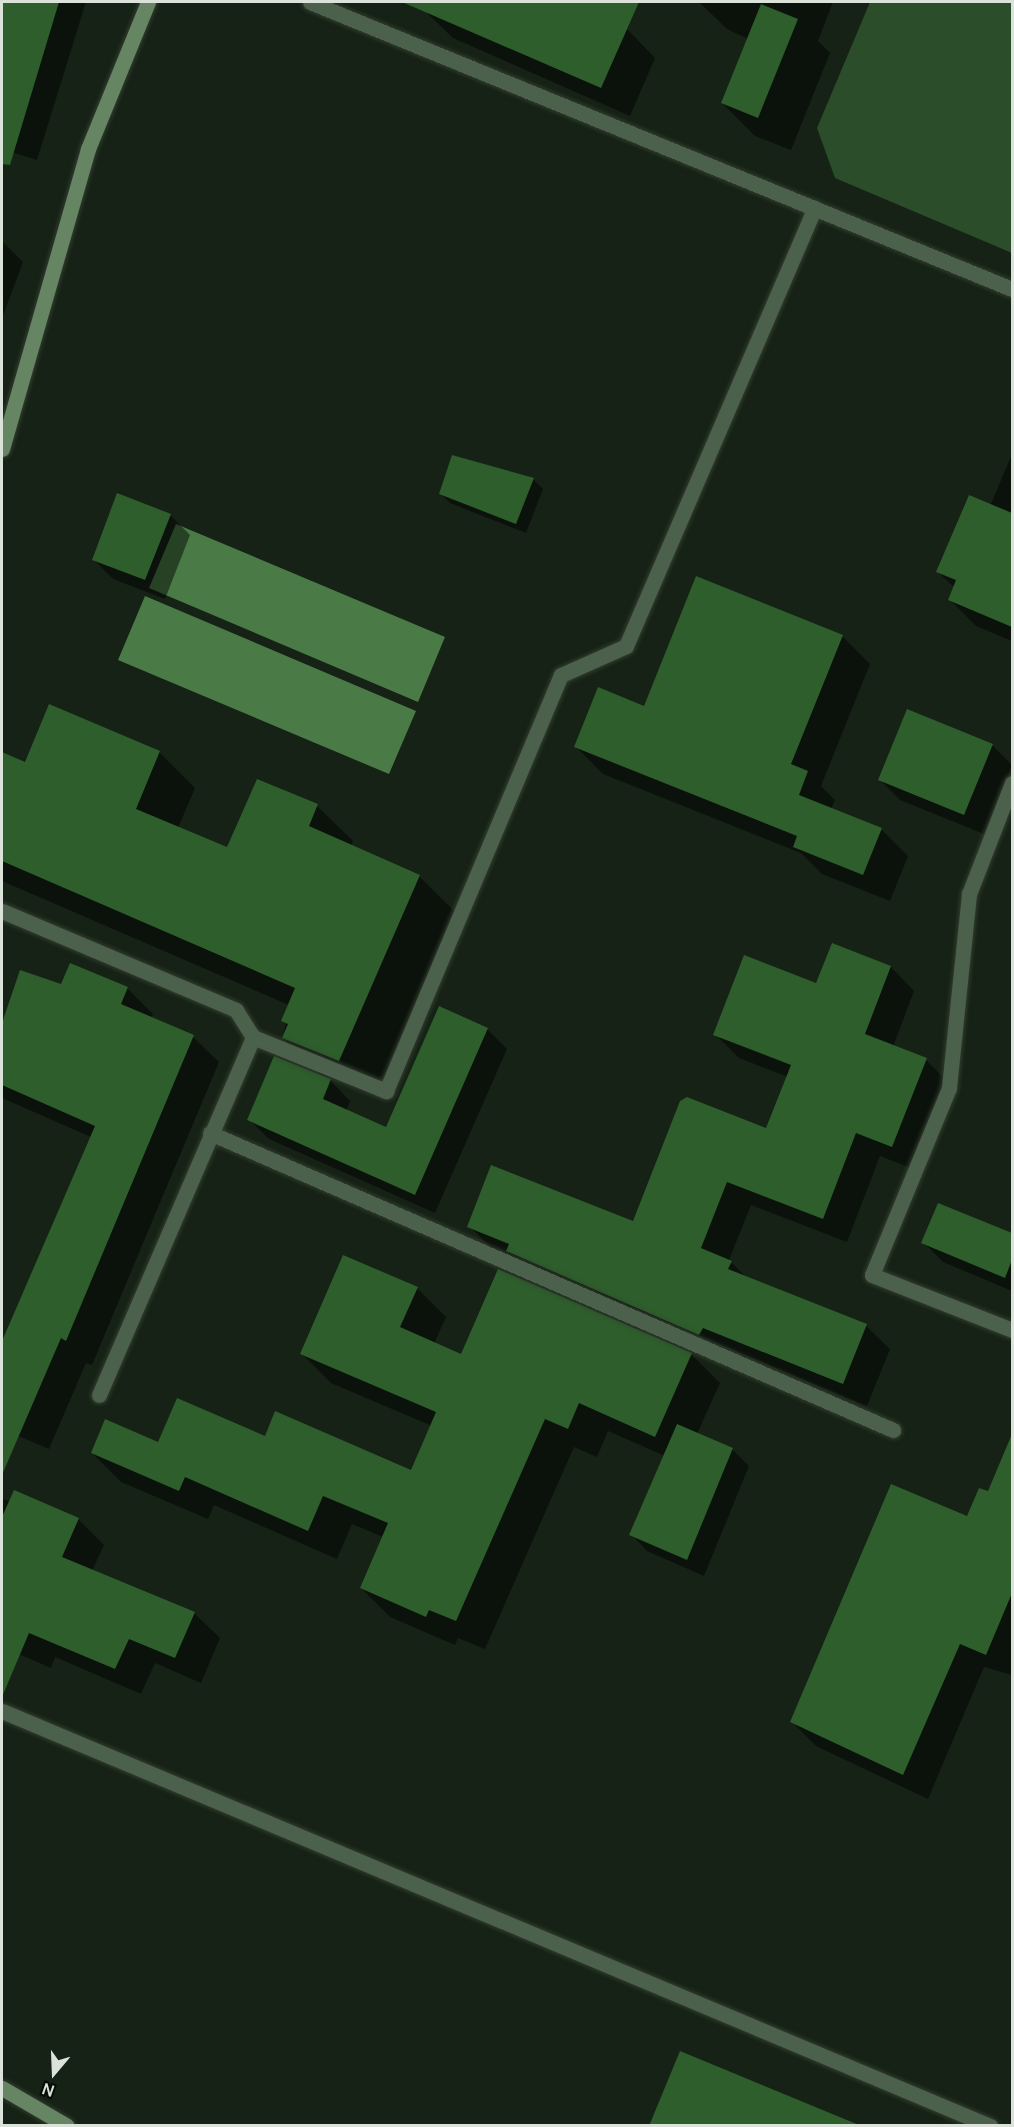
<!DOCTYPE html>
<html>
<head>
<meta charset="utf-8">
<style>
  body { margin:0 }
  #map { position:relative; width:1014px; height:2127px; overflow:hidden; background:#162215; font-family:Manrope,sans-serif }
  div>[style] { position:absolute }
  .green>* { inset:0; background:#2b4d29 }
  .water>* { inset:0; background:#4a7b47 }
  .shadow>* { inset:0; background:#0007 }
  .building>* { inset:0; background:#2e5e2c }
  .roads { filter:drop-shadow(0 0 2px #323d31) drop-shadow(0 0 2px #323d31) }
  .lane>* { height:15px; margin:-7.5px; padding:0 7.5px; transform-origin:7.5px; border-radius:7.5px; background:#4c614b }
  .street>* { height:15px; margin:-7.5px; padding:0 7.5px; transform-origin:7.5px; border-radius:7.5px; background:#4c614b }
  .secondary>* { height:15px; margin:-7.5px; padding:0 7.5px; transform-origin:7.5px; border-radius:7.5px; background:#668663 }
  span { translate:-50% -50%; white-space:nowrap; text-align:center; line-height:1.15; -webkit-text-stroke:5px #060a05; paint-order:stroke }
  .frame { position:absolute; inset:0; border:3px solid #dbe2da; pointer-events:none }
  .north { position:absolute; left:24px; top:2043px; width:60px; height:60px; -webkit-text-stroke:4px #060a05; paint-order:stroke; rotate:199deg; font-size:16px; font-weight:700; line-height:24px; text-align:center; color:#dbe2da }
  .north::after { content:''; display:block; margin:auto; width:21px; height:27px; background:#dbe2da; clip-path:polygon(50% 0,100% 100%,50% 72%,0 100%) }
</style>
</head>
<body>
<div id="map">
  <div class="green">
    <i style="clip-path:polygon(870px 2px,1012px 2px,1012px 253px,835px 178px,817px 128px)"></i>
  </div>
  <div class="water">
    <i style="clip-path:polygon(176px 524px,445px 637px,418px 702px,149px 588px)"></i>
    <i style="clip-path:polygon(145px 596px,416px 711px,389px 774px,118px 660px)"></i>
  </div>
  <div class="shadow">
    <i style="clip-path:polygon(2px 2px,86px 2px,37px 160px,2px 149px)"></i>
    <i style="clip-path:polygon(428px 2px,563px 2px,627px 29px,655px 58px,630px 116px,453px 38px,424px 10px)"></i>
    <i style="clip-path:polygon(699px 2px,833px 2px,818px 41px,830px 53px,791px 150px,755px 136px,722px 103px,748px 39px,727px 29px)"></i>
    <i style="clip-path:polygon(2px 241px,23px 262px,2px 318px)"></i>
    <i style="clip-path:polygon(1012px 454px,1012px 641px,976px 626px,950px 600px,955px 588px,938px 572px,990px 506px)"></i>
    <i style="clip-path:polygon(533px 479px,543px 489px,526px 533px,450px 503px,440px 493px)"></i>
    <i style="clip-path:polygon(170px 515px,190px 535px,165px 599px,113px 579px,93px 559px)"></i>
    <i style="clip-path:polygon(842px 636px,870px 664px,821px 786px,835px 800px,831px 809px,881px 829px,908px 856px,890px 901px,822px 874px,801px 853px,603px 774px,576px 747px,645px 707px)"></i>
    <i style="clip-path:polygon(992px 745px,1012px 765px,984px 834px,900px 800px,880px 780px)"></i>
    <i style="clip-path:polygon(159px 752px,195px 788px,178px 828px,228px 849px,317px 806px,353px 841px,351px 846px,419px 876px,455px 912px,375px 1096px,326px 1076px,350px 1101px,346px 1111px,387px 1129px,487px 1029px,507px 1049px,435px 1213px,269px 1139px,249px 1119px,323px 1078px,283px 1038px,289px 1005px,2px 881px,2px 753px,26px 763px)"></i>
    <i style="clip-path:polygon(832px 945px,891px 967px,914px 991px,893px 1047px,926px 1060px,950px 1084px,916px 1170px,880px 1156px,847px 1242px,751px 1205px,729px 1260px,747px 1278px,866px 1326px,890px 1349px,867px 1406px,493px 1250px,469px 1226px,634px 1223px,767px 1130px,788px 1077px,739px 1058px,715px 1034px,817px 985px)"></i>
    <i style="clip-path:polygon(62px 986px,127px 988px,153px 1014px,151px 1018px,193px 1037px,219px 1062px,92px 1365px,86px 1363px,49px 1449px,2px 1429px,2px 1341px,91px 1137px,2px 1098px,2px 1019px)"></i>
    <i style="clip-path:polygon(939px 1205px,1012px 1235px,1012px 1291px,943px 1262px,923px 1242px)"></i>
    <i style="clip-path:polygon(417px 1288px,446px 1317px,434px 1344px,462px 1356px,691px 1354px,720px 1383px,697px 1434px,732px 1449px,749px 1466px,704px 1576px,647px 1551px,631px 1534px,665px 1456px,608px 1431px,597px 1457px,574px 1447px,485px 1649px,458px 1638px,455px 1645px,390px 1617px,361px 1588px,383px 1537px,352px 1524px,337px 1559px,214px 1505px,208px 1519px,121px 1482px,92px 1453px,265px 1438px,412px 1472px,432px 1426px,331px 1383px,302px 1354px)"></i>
    <i style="clip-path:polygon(1012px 1437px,1012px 1675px,984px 1667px,928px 1799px,816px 1746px,792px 1722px,989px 1493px)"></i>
    <i style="clip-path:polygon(2px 1499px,78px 1519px,104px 1545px,92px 1571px,194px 1613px,220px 1638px,201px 1683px,155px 1663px,141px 1694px,55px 1657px,51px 1668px,2px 1647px)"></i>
  </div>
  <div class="building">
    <i style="clip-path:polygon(2px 2px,59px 2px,10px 165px,2px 164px)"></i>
    <i style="clip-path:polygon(402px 2px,639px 2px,601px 88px)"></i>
    <i style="clip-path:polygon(761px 4px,798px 19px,758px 118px,721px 103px)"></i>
    <i style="clip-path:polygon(452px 455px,534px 478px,516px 524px,439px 494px)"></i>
    <i style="clip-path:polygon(117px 493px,171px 514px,145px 580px,92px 560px)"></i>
    <i style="clip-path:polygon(969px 495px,1012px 513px,1012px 627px,948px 600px,956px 580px,936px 572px)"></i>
    <i style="clip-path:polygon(696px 576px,843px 635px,791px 764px,808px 771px,799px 795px,882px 828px,863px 875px,793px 847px,797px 836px,574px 747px,598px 687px,644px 706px)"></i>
    <i style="clip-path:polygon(49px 704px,160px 751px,136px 809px,227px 847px,257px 779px,318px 804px,309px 826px,420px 875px,339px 1061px,282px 1038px,288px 1024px,281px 1021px,295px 988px,2px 861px,2px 752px,25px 762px)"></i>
    <i style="clip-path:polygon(907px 709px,993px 744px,964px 815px,878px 780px)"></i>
    <i style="clip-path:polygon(832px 943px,891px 966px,865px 1034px,927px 1058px,892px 1147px,856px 1133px,823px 1219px,727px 1182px,701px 1248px,732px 1261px,728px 1269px,867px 1324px,843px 1384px,703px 1328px,699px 1335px,506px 1251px,509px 1244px,467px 1227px,491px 1165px,633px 1221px,680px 1101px,687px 1097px,766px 1128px,791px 1065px,713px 1035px,744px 955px,816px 983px)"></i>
    <i style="clip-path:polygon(70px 963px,128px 987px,121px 1004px,194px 1035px,66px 1341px,61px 1338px,2px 1475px,2px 1341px,95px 1126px,2px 1085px,2px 1023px,20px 970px,61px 984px)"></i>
    <i style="clip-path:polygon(439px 1006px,488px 1028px,415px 1195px,247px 1120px,274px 1056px,331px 1079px,323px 1099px,386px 1127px)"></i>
    <i style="clip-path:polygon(938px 1203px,1012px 1233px,1012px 1260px,1005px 1278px,921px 1243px)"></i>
    <i style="clip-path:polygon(343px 1255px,418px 1287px,400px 1327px,461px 1354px,498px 1269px,692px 1353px,655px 1437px,579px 1403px,568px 1429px,545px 1419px,456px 1621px,429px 1610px,426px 1617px,360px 1588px,388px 1523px,323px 1496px,308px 1531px,185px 1477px,179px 1491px,91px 1453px,105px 1419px,158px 1442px,177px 1398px,265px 1436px,275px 1411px,411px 1470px,436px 1412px,300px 1354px)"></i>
    <i style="clip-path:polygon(677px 1424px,733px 1448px,687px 1560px,629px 1535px)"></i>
    <i style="clip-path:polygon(1012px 1434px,1012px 1593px,986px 1655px,960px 1644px,903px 1775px,790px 1722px,891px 1484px,967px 1516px,979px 1488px,988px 1491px)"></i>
    <i style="clip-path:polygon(14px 1490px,79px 1518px,62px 1557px,195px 1612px,175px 1658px,129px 1639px,115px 1669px,29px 1633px,2px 1697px,2px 1517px)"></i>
    <i style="clip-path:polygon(680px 2051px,859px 2125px,859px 2126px,649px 2126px)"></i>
  </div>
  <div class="roads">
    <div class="lane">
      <i style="left:310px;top:2px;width:758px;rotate:22.24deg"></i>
      <i style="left:1012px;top:783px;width:119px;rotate:111.2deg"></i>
      <i style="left:969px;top:894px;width:195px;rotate:95.9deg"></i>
      <i style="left:949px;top:1088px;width:202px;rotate:112.4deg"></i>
      <i style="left:872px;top:1275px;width:150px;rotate:21.4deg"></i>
      <i style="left:2px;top:911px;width:254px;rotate:22.9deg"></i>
      <i style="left:236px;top:1010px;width:32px;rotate:58deg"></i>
      <i style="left:210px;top:1133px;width:745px;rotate:23.5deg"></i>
      <i style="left:99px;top:1395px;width:390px;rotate:-66.7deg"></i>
      <i style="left:253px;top:1037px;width:144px;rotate:22.1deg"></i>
      <i style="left:386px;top:1091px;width:451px;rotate:-67.2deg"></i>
      <i style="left:561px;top:675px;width:71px;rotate:-24deg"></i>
      <i style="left:626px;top:646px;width:477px;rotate:-66.7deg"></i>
    </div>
    <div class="street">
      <i style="left:2px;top:1711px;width:1072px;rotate:22.78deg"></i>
    </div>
    <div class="secondary">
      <i style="left:2px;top:449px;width:312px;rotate:-74deg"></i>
      <i style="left:88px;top:149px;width:159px;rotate:-67.8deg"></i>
      <i style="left:2px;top:2088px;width:75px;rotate:30.3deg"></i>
    </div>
  </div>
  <div class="frame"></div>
  <div class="north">N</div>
</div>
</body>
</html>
